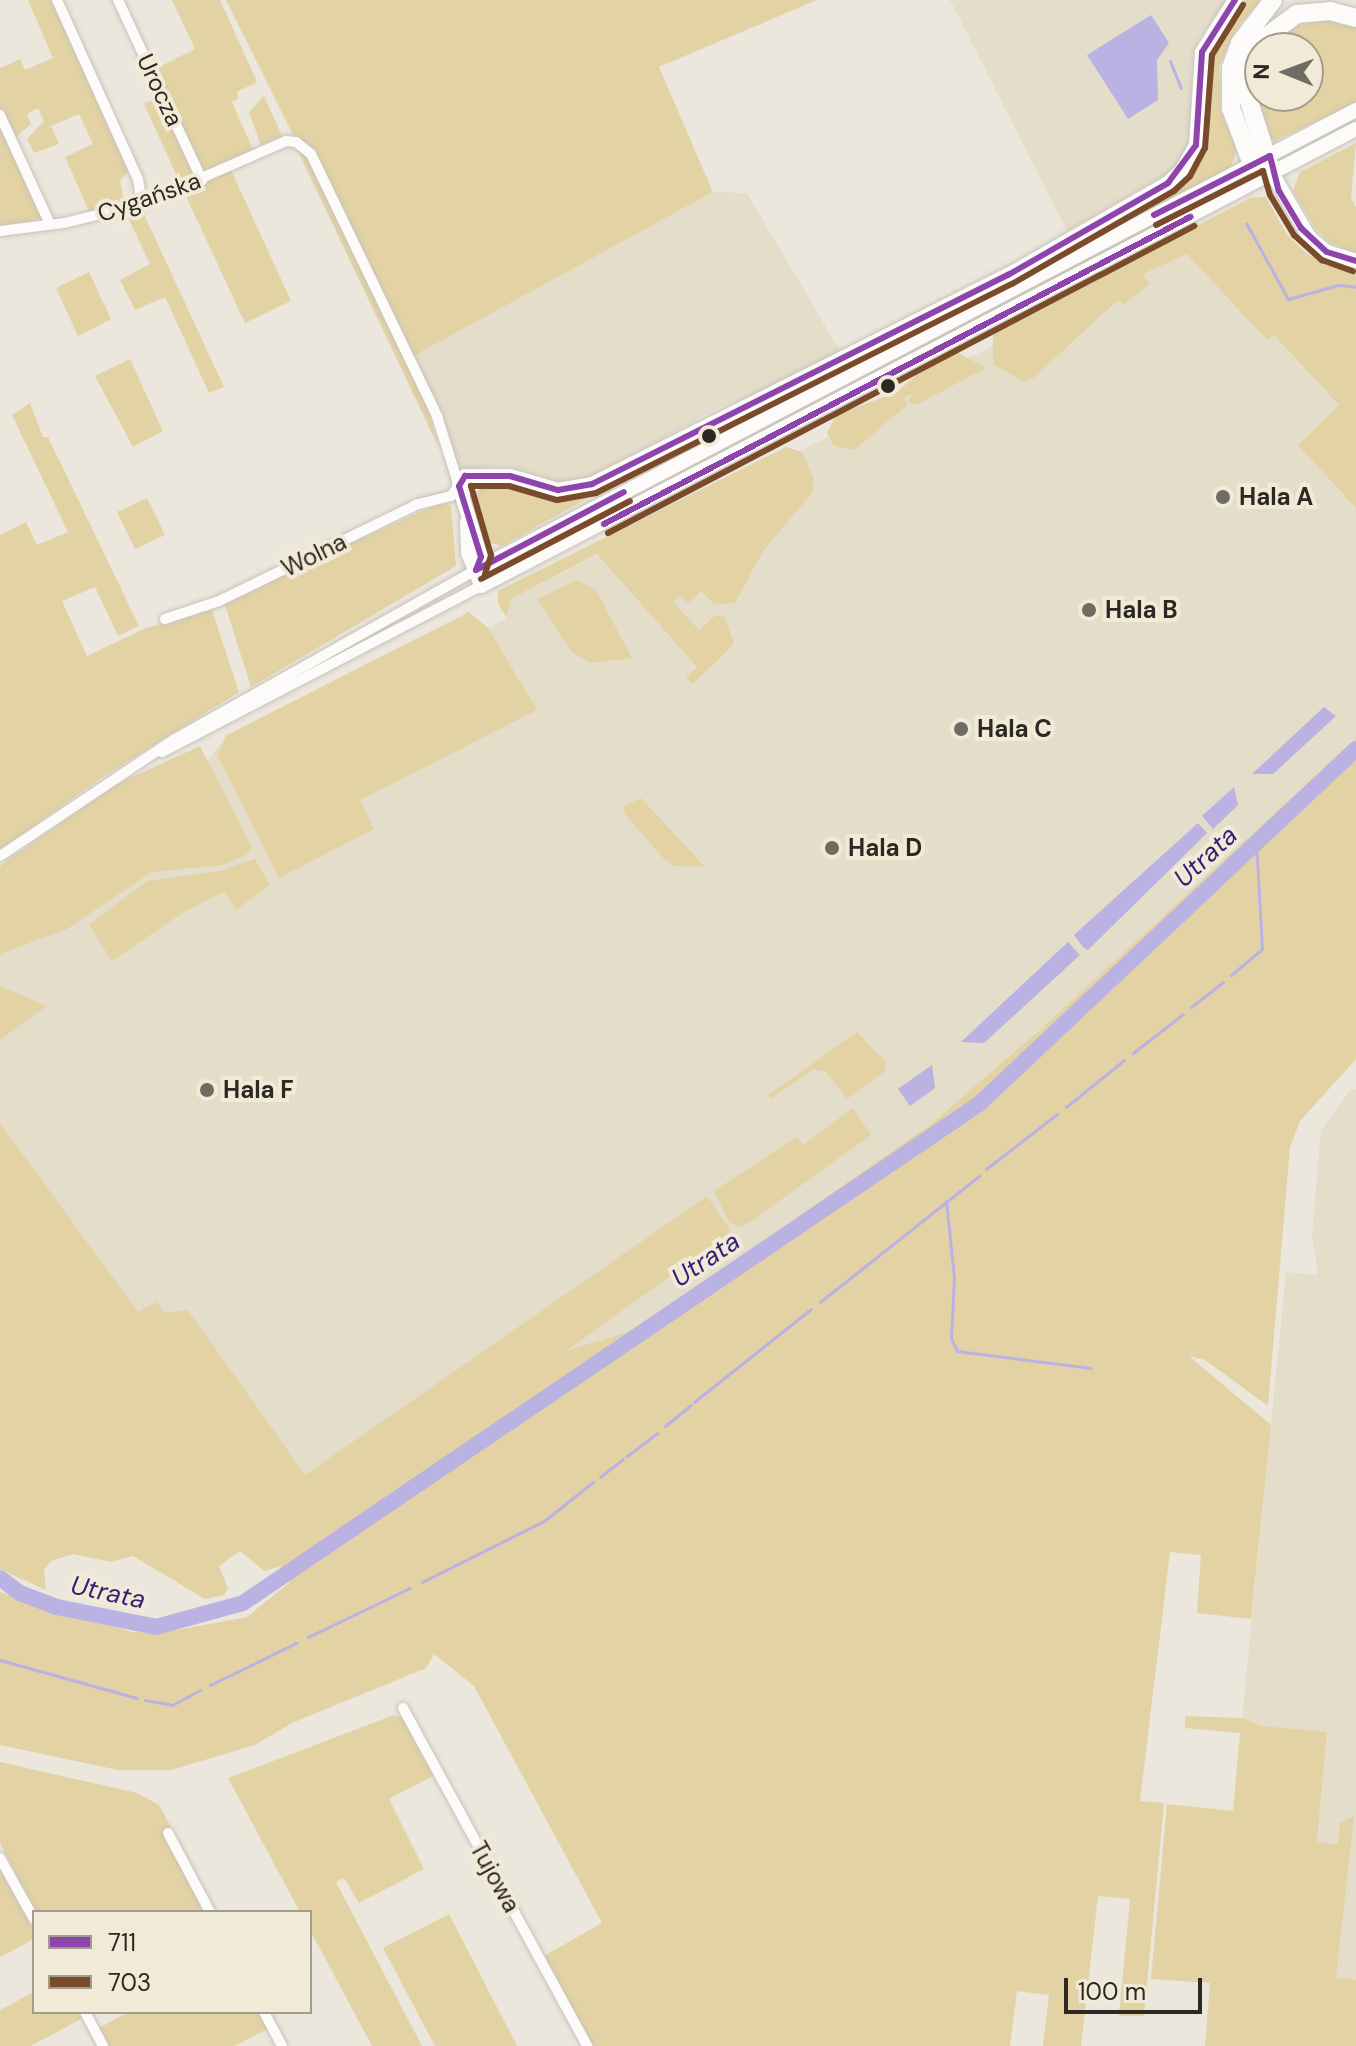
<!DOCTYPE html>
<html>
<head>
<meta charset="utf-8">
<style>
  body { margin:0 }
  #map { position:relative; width:1356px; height:2046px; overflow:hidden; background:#ebe7dd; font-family:"DM Sans",sans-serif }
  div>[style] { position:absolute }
  .built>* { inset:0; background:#e3ddca }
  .green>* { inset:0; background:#e3d2a3 }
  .water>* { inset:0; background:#b9b2e3 }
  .stream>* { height:3px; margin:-1.5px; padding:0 1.5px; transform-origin:1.5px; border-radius:1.5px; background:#b9b2e3 }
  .river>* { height:16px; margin:-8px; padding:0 8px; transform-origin:8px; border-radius:8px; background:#b9b2e3 }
  .roads { filter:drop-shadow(0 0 2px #c6c3bb) drop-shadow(0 0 2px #c6c3bb) }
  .street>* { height:10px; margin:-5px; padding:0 5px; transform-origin:5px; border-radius:5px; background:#fcfbfa }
  .secondary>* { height:14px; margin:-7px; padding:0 7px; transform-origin:7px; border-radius:7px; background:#fcfbfa }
  .highway>* { height:18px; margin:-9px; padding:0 9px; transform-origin:9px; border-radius:9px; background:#fcfbfa }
  .bus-1>* { height:6px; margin:-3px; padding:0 3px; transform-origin:3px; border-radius:3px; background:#8e44ad }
  .bus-2>* { height:6px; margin:-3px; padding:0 3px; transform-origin:3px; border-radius:3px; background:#7a4b2a }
  .dots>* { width:22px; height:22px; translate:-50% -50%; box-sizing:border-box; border:4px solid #f1ead7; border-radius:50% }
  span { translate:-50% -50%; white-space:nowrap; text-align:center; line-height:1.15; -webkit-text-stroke:8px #f1ead7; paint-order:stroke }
  .street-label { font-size:24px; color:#2c2922 }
  .poi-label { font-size:24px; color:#2c2922; font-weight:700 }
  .left { translate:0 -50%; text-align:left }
  .water-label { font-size:26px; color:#351f74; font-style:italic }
  .legend { position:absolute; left:32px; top:1910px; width:280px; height:104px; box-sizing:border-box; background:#f1ead7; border:2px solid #a29d8f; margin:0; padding:10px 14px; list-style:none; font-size:24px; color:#2c2922 }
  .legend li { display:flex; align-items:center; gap:16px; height:40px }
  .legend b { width:40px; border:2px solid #a29d8f }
  .north { position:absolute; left:1244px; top:32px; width:80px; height:80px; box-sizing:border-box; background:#f1ead7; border:2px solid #a29d8f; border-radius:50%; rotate:271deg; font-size:22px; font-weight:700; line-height:32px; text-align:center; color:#2c2922 }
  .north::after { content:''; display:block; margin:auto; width:28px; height:36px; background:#6f6c63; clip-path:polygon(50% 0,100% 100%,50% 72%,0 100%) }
  .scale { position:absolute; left:1064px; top:1978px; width:138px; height:36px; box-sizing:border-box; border:4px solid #2c2922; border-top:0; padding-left:10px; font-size:24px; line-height:28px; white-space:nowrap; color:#2c2922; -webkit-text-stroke:6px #f1ead7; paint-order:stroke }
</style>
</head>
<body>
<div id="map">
  <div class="built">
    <i style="clip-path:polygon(950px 0,1227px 0,1200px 37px,1191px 64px,1192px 133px,1184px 156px,1166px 174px,1067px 231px)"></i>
    <i style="clip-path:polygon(713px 192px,747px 193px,841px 353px,764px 393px,721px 406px,584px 481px,565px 484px,506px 465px,466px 470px,458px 465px,442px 416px,410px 358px)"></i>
    <i style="clip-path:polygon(1187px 253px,1267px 340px,1274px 335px,1339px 405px,1298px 445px,1356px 508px,1356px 738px,1043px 1027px,931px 1124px,560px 1382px,307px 1547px,0 1123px,0 866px,107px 790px,208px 760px,227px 735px,301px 711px,469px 612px,489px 628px,508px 617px,511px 599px,900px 400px,937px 373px)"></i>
    <i style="clip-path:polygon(1351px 1089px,1356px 1089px,1356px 1998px,1325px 1996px,1337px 1844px,1317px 1842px,1327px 1733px,1262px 1726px,1242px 1718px,1286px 1272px,1318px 1275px,1312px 1236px,1321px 1131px)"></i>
  </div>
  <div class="green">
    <i style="clip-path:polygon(28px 0,54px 0,129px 170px,120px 181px,124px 202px,90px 213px,65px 157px,93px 144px,79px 114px,51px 126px,59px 144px,34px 153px,27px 139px,44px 121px,38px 108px,27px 114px,31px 124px,14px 139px,0 109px,0 68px,20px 59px,25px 70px,53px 58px)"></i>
    <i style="clip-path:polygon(172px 0,220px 0,257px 82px,237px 92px,238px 99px,232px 102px,253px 150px,205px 173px,153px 70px,195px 49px)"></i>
    <i style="clip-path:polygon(226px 0,817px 0,659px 67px,713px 192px,410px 358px,315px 152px,294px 137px)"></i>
    <i style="clip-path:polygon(1246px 0,1261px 0,1239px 25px,1219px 66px,1221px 112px,1237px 149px,1231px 167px,765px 413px,762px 410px,694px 440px,501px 546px,481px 540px,471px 502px,484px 486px,513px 483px,555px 497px,594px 491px,1003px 283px,1191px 168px,1206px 132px,1203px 65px,1223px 25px)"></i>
    <i style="clip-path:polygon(1308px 14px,1356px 23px,1356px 103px,1274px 141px,1256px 118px,1252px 67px,1260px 49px,1260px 96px,1308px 96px,1308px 48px,1261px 48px)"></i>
    <i style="clip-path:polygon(160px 96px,198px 177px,181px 185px,144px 104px)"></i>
    <i style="clip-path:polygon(264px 96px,282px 136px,261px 145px,249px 112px)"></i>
    <i style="clip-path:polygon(0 122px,44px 218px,0 227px)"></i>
    <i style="clip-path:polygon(1356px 143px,1351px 198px,1356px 207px,1356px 253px,1329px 242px,1316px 229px,1293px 191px,1300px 172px)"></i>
    <i style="clip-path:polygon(294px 145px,304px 151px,325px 190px,426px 401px,439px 448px,297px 149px,289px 146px)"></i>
    <i style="clip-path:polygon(231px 170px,291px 301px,245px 323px,184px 192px)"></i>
    <i style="clip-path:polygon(1251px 173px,1133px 239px,811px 406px,1041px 280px)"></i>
    <i style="clip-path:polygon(1266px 197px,1287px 235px,1307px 254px,1356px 273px,1356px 508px,1298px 445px,1339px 405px,1274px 335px,1267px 340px,1187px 254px,1143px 274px,1149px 284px,1123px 305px,1118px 300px,1033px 378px,1023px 381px,993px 364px,993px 333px,1250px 198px)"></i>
    <i style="clip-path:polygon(141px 208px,224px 387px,209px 393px,165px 297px,135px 310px,120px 280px,150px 264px,125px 211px)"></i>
    <i style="clip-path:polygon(89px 272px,111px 319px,78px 336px,56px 288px)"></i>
    <i style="clip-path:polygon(957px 352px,986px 368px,916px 405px,908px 402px,912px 394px,904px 397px,907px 405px,854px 450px,834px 446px,827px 433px,836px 415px,897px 392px,921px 371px)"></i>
    <i style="clip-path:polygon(130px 359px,163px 431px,133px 447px,95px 376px)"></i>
    <i style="clip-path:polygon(30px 403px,43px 437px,48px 437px,139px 626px,118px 636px,95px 587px,62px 601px,87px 656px,146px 628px,212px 610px,239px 692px,101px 778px,0 850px,0 535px,26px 522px,37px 545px,68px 532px,12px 415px)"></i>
    <i style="clip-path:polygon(786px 447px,802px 452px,814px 479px,812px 493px,763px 551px,735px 603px,715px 605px,701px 591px,688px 603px,680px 595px,673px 602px,699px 630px,716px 615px,724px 616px,734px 644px,668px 708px,692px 684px,686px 678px,697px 667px,597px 554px,511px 599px,507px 618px,498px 604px,498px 591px)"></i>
    <i style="clip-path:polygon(147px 498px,165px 535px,135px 549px,117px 512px)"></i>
    <i style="clip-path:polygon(442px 502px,451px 506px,456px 566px,251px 687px,224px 602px)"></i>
    <i style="clip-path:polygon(577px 580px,596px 590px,632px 658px,591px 663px,572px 652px,537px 599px)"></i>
    <i style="clip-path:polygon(469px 612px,488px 628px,537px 710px,360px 800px,374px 829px,279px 878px,217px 755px,227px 735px)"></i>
    <i style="clip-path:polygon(1356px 738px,1356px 1059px,1300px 1121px,1290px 1147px,1268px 1406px,1205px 1360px,1189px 1356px,1271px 1425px,1251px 1619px,1197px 1613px,1201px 1555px,1170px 1552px,1140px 1801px,1164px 1803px,1144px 2016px,1119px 2016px,1130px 1899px,1098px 1896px,1081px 2046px,1043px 2046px,1049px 1995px,1017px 1991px,1010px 2046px,593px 2046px,544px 1956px,602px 1923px,474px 1686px,434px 1654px,426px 1668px,292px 1723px,255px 1745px,171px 1770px,118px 1770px,0 1745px,0 1592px,132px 1632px,171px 1631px,247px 1617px,290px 1582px,281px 1566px,264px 1571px,240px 1551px,219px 1566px,228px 1588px,224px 1595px,205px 1599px,133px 1556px,111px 1562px,73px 1554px,51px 1561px,44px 1570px,46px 1590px,0 1569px,0 1123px,138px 1312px,156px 1302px,165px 1313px,188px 1310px,305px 1475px,707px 1196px,730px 1230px,725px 1237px,566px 1351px,635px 1330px,931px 1124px,1043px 1027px)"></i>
    <i style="clip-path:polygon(200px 746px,251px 846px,248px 854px,222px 865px,152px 872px,67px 929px,0 954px,0 866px,115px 785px)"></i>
    <i style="clip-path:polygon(641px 798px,705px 867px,674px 866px,662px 857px,625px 814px,622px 807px)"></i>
    <i style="clip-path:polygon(255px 859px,270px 885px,236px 910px,225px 891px,184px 912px,112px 961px,89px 925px,147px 881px,220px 871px)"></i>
    <i style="clip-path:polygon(0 986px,46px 1006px,0 1040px)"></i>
    <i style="clip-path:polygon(857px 1032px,886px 1062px,884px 1072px,847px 1099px,826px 1072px,814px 1069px,770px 1099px,768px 1095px)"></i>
    <i style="clip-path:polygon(853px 1108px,871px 1135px,749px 1223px,739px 1227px,729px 1222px,714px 1191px,797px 1137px,803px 1145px)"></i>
    <i style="clip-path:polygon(394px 1715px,402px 1717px,433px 1776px,389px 1799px,424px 1869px,359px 1903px,344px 1878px,336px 1882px,422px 2046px,372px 2046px,310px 1930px,310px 1912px,300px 1912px,228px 1778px)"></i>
    <i style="clip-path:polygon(1185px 1716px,1242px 1718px,1262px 1726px,1327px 1732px,1317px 1842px,1338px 1844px,1340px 1823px,1354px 1816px,1336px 1978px,1356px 1980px,1356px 2046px,1205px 2046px,1210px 1983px,1151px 1979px,1167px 1804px,1233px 1811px,1240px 1733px,1185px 1728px)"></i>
    <i style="clip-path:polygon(0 1762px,137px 1793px,159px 1805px,171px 1827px,163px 1831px,205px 1912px,36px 1912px,0 1843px)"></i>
    <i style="clip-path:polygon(0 1868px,34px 1931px,34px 1939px,0 1957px)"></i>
    <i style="clip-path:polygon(449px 1914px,517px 2046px,435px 2046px,383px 1948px)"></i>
    <i style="clip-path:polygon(34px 1992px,34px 2012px,77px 2012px,81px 2019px,31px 2046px,0 2046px,0 2010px)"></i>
    <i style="clip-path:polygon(128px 2012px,258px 2012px,267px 2029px,235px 2046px,109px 2046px,99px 2028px)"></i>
  </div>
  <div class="water">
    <i style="clip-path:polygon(1151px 15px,1169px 43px,1157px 60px,1158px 100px,1128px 119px,1087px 55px)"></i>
    <i style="clip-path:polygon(1324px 707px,1336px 716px,1273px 774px,1252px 774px)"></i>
    <i style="clip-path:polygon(1234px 787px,1238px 805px,1213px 829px,1202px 816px)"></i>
    <i style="clip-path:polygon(1198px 823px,1207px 833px,1088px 950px,1083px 947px,1074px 935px)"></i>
    <i style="clip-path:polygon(1068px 942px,1080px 955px,984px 1043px,961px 1042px)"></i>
    <i style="clip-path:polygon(932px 1065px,935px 1088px,910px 1106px,898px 1089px)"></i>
  </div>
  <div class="stream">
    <i style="left:1170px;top:61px;width:29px;rotate:68deg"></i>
    <i style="left:1246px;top:223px;width:87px;rotate:61.1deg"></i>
    <i style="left:1288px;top:299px;width:52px;rotate:-15.6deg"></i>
    <i style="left:1338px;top:285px;width:18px;rotate:6deg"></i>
    <i style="left:1231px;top:975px;width:40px;rotate:-40deg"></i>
    <i style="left:1262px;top:949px;width:107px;rotate:-93.2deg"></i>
    <i style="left:1191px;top:1007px;width:41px;rotate:-38deg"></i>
    <i style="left:1133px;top:1053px;width:63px;rotate:-38deg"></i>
    <i style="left:1066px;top:1107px;width:75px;rotate:-39deg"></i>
    <i style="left:986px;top:1169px;width:90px;rotate:-37.8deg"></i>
    <i style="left:946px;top:1201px;width:76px;rotate:84deg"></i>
    <i style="left:954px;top:1277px;width:61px;rotate:92.8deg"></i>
    <i style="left:951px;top:1338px;width:14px;rotate:65deg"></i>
    <i style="left:957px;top:1351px;width:135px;rotate:7.2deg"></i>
    <i style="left:820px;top:1302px;width:203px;rotate:-38.4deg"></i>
    <i style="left:694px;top:1402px;width:149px;rotate:-38.5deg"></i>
    <i style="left:665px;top:1426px;width:33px;rotate:-39deg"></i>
    <i style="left:627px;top:1456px;width:38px;rotate:-37deg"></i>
    <i style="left:600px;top:1477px;width:29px;rotate:-38deg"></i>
    <i style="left:422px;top:1582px;width:136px;rotate:-26.6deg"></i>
    <i style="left:544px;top:1521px;width:63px;rotate:-38.5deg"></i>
    <i style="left:308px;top:1637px;width:113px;rotate:-25.7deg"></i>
    <i style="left:0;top:1660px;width:142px;rotate:15.5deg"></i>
    <i style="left:210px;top:1685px;width:96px;rotate:-26deg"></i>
    <i style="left:145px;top:1700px;width:27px;rotate:10deg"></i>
    <i style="left:172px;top:1705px;width:32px;rotate:-28deg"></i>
  </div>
  <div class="river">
    <i style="left:0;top:1578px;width:25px;rotate:37deg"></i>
    <i style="left:20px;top:1593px;width:40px;rotate:21deg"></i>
    <i style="left:57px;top:1607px;width:101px;rotate:11.4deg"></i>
    <i style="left:156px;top:1627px;width:90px;rotate:-15.4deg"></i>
    <i style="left:243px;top:1603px;width:889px;rotate:-34.14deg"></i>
    <i style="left:979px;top:1104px;width:518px;rotate:-43.28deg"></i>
  </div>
  <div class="roads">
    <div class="street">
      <i style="left:57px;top:0;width:196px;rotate:65.7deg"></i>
      <i style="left:138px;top:179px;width:25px;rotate:81deg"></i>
      <i style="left:118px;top:0;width:199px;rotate:65deg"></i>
      <i style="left:0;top:115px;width:120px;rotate:65.4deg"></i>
      <i style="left:0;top:231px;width:64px;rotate:-7.1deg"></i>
      <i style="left:64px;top:223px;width:80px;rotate:-13.7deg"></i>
      <i style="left:142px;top:204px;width:157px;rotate:-23.6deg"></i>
      <i style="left:286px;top:141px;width:10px;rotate:6deg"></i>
      <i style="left:296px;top:142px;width:19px;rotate:39deg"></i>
      <i style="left:311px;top:154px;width:291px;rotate:64.3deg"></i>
      <i style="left:437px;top:416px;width:73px;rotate:72.6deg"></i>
      <i style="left:459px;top:486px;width:13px;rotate:129deg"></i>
      <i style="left:451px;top:496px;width:36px;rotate:166deg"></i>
      <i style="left:416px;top:505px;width:219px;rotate:154deg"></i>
      <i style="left:219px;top:601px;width:57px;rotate:161.6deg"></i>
      <i style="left:162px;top:752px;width:360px;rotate:-27.5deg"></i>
      <i style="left:0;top:856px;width:208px;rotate:-33.8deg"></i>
      <i style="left:173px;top:740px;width:347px;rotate:-29.3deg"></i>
      <i style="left:403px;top:1708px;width:385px;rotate:61.4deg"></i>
      <i style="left:168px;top:1833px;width:89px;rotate:62deg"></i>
      <i style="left:0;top:1858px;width:70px;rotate:60.9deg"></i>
      <i style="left:85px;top:2012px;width:38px;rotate:62deg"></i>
      <i style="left:264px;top:2012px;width:38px;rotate:62deg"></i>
    </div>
    <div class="secondary">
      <i style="left:1272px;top:173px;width:74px;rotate:60deg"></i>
      <i style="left:1309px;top:237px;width:23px;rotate:40deg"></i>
      <i style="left:1327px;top:252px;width:30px;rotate:17deg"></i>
      <i style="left:459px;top:486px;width:9px;rotate:13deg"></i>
      <i style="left:468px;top:488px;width:23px;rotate:-31deg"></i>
      <i style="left:467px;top:522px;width:31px;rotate:88deg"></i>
      <i style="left:468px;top:553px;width:35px;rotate:68deg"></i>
      <i style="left:481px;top:586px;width:987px;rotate:-27.58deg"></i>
      <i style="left:476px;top:570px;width:14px;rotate:-69deg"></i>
      <i style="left:481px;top:557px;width:74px;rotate:-107.2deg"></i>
      <i style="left:459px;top:486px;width:12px;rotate:-59deg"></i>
      <i style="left:465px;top:476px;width:45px"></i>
      <i style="left:510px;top:476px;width:50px;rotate:16.3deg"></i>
      <i style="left:558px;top:490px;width:35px;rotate:-10deg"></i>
      <i style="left:592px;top:484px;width:466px;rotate:-26.7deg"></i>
      <i style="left:1008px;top:275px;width:185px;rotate:-29.9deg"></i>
      <i style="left:1168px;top:183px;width:19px;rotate:-43deg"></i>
      <i style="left:1182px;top:170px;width:29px;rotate:-61deg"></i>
      <i style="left:1196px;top:145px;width:93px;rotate:-86.3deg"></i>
      <i style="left:1202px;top:52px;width:62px;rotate:-57.6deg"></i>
      <i style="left:476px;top:570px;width:993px;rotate:-27.6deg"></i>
    </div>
    <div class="highway">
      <i style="left:1252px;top:164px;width:60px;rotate:-110.6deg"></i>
      <i style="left:1231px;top:108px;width:40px;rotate:-90deg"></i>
      <i style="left:1231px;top:68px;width:27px;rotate:-70deg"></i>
      <i style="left:1240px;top:43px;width:54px;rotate:-52.5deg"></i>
      <i style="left:1272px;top:173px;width:82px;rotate:-107.8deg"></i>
      <i style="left:1247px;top:95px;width:22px;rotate:-93deg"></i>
      <i style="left:1246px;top:73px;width:34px;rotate:-67deg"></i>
      <i style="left:1259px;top:42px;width:47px;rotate:-36.4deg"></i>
      <i style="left:1297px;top:14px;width:33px;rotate:-5deg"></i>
      <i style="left:1330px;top:11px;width:27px;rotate:15deg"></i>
    </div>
  </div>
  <div class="bus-1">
    <i style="left:1270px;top:156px;width:36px;rotate:76deg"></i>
    <i style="left:1279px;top:191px;width:43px;rotate:59.3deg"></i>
    <i style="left:1301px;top:228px;width:35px;rotate:43deg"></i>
    <i style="left:1327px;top:252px;width:30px;rotate:17deg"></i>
    <i style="left:1154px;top:215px;width:130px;rotate:-27deg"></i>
    <i style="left:604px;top:524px;width:662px;rotate:-27.65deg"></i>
    <i style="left:476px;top:570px;width:14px;rotate:-69deg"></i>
    <i style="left:481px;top:557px;width:74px;rotate:-107.2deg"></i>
    <i style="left:459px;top:486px;width:12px;rotate:-59deg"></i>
    <i style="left:465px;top:476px;width:45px"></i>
    <i style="left:510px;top:476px;width:50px;rotate:16.3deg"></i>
    <i style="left:558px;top:490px;width:35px;rotate:-10deg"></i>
    <i style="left:592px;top:484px;width:466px;rotate:-26.7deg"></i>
    <i style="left:1008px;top:275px;width:185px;rotate:-29.9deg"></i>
    <i style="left:1168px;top:183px;width:47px;rotate:-53.6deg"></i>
    <i style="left:1196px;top:145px;width:93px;rotate:-86.3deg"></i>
    <i style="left:1202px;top:52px;width:62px;rotate:-57.6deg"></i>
    <i style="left:476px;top:570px;width:167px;rotate:-27.8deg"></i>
  </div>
  <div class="bus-2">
    <i style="left:1156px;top:225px;width:120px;rotate:-26.8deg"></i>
    <i style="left:1263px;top:171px;width:25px;rotate:74deg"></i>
    <i style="left:1270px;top:195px;width:47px;rotate:59deg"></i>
    <i style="left:1294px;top:235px;width:38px;rotate:42deg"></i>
    <i style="left:1322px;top:260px;width:33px;rotate:20deg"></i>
    <i style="left:608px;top:533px;width:662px;rotate:-27.65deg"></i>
    <i style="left:485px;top:574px;width:20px;rotate:-72deg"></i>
    <i style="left:491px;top:555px;width:72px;rotate:-106.2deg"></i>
    <i style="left:471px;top:486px;width:38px"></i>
    <i style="left:509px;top:486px;width:50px;rotate:16.3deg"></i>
    <i style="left:557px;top:500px;width:40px;rotate:-10deg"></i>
    <i style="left:596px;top:493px;width:466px;rotate:-26.7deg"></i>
    <i style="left:1012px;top:284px;width:187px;rotate:-29.9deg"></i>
    <i style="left:1174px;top:191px;width:22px;rotate:-43deg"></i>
    <i style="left:1190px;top:176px;width:32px;rotate:-62deg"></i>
    <i style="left:1205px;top:148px;width:93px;rotate:-85.7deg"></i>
    <i style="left:1212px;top:55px;width:59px;rotate:-58.2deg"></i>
    <i style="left:481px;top:579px;width:168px;rotate:-27.6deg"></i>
  </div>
  <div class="dots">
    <i style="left:888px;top:386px;background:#2c2922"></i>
    <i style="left:709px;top:436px;background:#2c2922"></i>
    <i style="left:1223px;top:497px;background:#6f6c63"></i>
    <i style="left:1089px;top:610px;background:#6f6c63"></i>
    <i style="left:961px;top:729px;background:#6f6c63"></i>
    <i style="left:832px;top:848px;background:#6f6c63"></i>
    <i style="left:207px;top:1090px;background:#6f6c63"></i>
  </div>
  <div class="street-label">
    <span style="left:160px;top:90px;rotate:65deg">Urocza</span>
    <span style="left:149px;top:197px;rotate:-19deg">Cygańska</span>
    <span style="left:314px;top:555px;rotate:-26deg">Wolna</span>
    <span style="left:495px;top:1877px;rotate:61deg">Tujowa</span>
  </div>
  <div class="poi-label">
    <span class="left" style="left:1239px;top:497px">Hala A</span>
    <span class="left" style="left:1105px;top:610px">Hala B</span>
    <span class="left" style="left:977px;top:729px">Hala C</span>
    <span class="left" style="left:848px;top:848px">Hala D</span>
    <span class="left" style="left:223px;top:1090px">Hala F</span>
  </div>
  <div class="water-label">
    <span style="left:1206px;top:857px;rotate:-43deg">Utrata</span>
    <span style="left:706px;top:1260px;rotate:-34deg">Utrata</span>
    <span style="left:108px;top:1593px;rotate:12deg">Utrata</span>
  </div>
  <ul class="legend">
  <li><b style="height:10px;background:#8e44ad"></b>711</li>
  <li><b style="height:10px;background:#7a4b2a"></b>703</li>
  </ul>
  <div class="north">N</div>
  <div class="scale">100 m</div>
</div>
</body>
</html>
